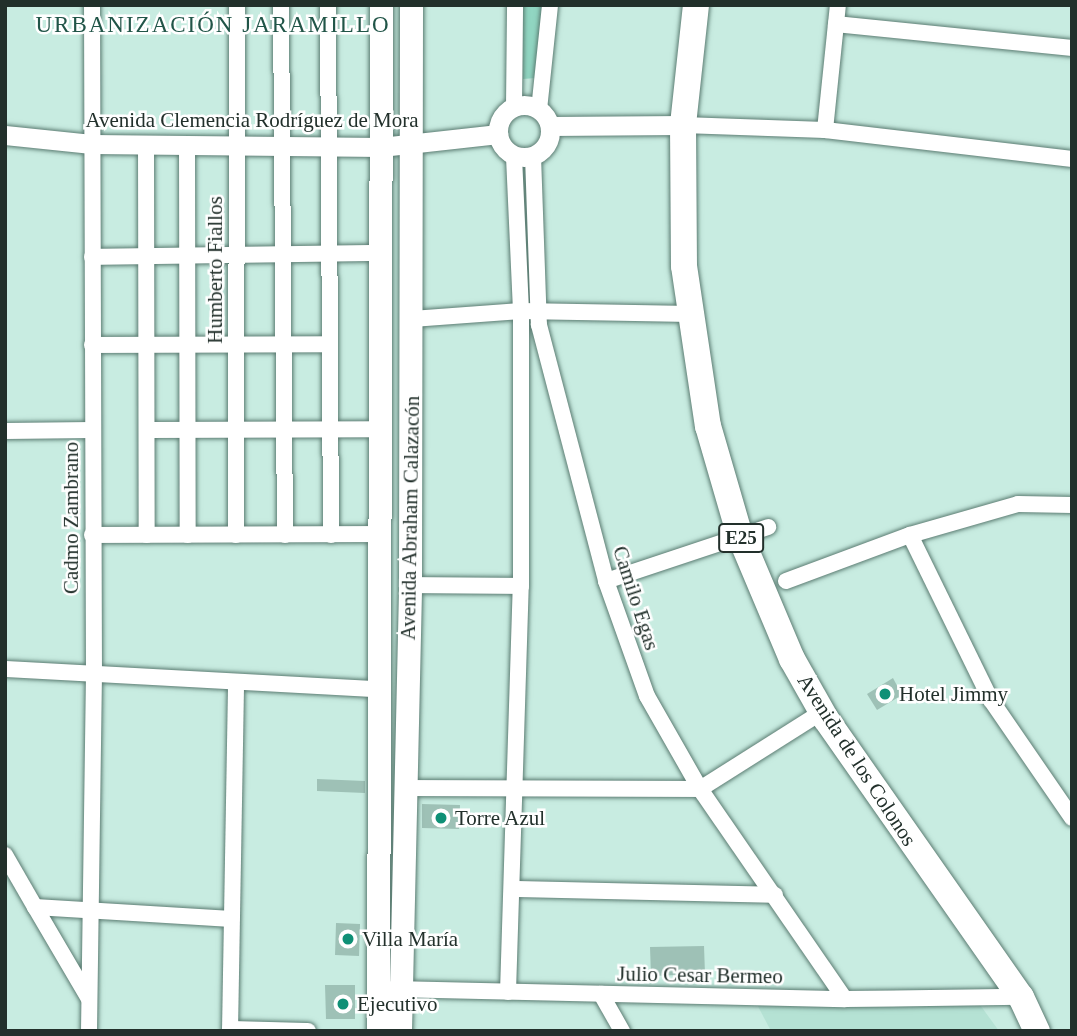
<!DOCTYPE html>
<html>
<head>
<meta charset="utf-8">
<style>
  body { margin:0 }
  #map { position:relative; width:1077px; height:1036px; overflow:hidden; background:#c8ece1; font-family:"Times New Roman",serif }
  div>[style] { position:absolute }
  .built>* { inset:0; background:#b5e2d4 }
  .green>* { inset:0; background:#91d6c2 }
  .building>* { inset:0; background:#9ec1b6 }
  .roads { filter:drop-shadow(0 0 2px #5b7c72) drop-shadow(0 0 2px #5b7c72) }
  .minor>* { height:16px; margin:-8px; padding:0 8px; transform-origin:8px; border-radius:8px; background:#fff }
  .tertiary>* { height:19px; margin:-9.5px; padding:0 9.5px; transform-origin:9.5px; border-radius:9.5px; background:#fff }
  .tertiary>.ring { margin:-9.5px; padding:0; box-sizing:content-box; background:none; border:19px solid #fff; border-radius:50% }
  .secondary>* { height:23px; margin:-11.5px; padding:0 11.5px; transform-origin:11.5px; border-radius:11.5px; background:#fff }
  .trunk>* { height:26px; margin:-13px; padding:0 13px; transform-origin:13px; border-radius:13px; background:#fff }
  .dots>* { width:19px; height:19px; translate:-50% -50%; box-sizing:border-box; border:4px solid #fff; border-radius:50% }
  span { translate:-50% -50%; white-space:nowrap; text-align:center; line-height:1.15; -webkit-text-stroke:5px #fff; paint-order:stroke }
  .shield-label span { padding:2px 5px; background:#fff; border:2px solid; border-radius:5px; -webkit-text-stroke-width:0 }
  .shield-label { font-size:19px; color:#22302b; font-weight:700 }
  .street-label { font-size:21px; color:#22302b }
  .poi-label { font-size:21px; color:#22302b }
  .left { translate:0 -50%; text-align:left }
  .neighbourhood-label { font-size:23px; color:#215548; letter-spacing:2px }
  .frame { position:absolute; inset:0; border:7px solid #22302b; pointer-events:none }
</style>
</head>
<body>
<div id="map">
  <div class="built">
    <i style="clip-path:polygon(753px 997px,978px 1002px,999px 1031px,771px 1031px)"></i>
  </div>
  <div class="green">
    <i style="clip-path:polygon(523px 5px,542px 5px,536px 78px,523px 79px)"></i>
  </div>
  <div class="building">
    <i style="clip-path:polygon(893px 678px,902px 695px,877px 710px,867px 694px)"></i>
    <i style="clip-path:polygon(317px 779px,365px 781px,365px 793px,317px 791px)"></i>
    <i style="clip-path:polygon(422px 804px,460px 805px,459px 829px,422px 828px)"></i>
    <i style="clip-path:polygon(336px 923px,360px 924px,359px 956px,335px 955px)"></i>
    <i style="clip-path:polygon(704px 946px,705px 974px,651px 976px,650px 947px)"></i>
    <i style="clip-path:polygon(325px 985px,355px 985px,355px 1019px,326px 1019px)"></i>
  </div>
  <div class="roads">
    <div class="minor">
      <i style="left:281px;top:5px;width:530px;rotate:89.57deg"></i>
      <i style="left:328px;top:5px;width:530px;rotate:89.68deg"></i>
      <i style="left:836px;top:24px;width:237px;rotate:5.8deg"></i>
      <i style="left:514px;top:106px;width:101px;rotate:-89.4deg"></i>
      <i style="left:539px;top:110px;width:106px;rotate:-84deg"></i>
      <i style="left:683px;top:125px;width:142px;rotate:2deg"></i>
      <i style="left:825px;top:130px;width:249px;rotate:6.7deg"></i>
      <i style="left:825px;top:130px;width:126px;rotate:-84.1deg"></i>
      <i style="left:146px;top:145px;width:390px;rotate:89.9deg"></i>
      <i style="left:187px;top:145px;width:390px;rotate:89.9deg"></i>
      <i style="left:533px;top:156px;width:169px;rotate:88deg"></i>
      <i style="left:539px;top:325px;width:265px;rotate:75.3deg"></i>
      <i style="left:606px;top:581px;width:122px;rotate:70.4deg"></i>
      <i style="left:647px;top:696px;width:107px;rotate:60.3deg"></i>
      <i style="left:700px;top:789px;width:255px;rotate:55.4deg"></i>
      <i style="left:92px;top:257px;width:288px;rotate:-0.8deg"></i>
      <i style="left:412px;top:319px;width:109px;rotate:-4.2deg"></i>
      <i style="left:521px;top:311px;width:170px;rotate:1deg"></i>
      <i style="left:92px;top:345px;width:235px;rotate:-0.2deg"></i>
      <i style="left:147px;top:430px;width:233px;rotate:-0.2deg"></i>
      <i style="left:5px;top:431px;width:87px;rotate:-0.7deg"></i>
      <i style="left:92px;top:535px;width:288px;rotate:-0.2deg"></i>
      <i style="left:236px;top:535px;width:530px;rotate:-89.89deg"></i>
      <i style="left:910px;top:535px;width:112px;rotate:-16deg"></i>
      <i style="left:1018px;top:504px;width:54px;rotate:1.1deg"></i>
      <i style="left:606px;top:581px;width:171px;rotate:-18.4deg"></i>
      <i style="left:786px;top:581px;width:132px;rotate:-20.4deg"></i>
      <i style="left:910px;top:535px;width:184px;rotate:63.9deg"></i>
      <i style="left:991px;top:700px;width:143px;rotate:55.5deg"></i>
      <i style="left:410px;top:585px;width:111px;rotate:0.5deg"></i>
      <i style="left:5px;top:669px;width:374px;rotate:3.1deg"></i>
      <i style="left:406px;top:788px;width:294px;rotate:0.2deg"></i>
      <i style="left:700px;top:789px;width:144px;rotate:-32.3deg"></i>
      <i style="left:5px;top:855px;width:60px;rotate:60deg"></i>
      <i style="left:35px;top:907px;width:197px;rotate:3.5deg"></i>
      <i style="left:514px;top:889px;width:261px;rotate:1.3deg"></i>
      <i style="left:35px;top:907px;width:107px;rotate:59.6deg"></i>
      <i style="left:393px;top:989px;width:452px;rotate:1.3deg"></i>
      <i style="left:845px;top:999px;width:176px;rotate:-0.7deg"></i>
      <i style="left:508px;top:992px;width:406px;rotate:-88.2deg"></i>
      <i style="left:521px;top:586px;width:275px;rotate:-90deg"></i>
      <i style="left:521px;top:311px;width:155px;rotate:-92.6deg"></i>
      <i style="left:601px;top:994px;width:43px;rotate:60.4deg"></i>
      <i style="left:230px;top:1029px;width:78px;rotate:1.5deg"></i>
      <i style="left:89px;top:1031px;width:354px;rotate:-89.2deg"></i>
      <i style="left:94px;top:677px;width:672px;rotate:-90.17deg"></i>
      <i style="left:230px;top:1031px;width:348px;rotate:-89deg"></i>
    </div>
    <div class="tertiary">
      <i class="ring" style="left:498px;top:105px;width:33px;height:33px"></i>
      <i style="left:550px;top:126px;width:133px;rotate:-0.4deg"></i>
      <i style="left:5px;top:135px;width:87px;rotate:5.9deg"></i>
      <i style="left:92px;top:144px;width:289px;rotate:0.6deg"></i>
      <i style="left:381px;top:147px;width:118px;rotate:-6.3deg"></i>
    </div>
    <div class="secondary">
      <i style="left:378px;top:1031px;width:1026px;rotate:-89.83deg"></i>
      <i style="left:400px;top:1031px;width:446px;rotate:-88.7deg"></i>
      <i style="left:410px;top:585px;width:580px;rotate:-89.9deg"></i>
    </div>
    <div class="trunk">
      <i style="left:696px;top:5px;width:121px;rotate:96.2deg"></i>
      <i style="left:683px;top:125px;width:141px;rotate:89.6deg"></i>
      <i style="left:684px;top:266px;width:162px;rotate:81.5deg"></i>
      <i style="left:708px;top:426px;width:115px;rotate:73.8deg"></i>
      <i style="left:740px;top:536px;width:134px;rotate:67.1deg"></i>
      <i style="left:792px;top:659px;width:69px;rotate:60.5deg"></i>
      <i style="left:826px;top:719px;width:340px;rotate:55deg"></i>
      <i style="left:1021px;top:997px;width:38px;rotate:65deg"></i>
    </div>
  </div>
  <div class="dots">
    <i style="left:885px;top:694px;background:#0f9076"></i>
    <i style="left:441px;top:818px;background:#0f9076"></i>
    <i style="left:348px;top:939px;background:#0f9076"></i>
    <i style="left:343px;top:1004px;background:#0f9076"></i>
  </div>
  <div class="shield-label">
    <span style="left:741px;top:538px">E25</span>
  </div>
  <div class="street-label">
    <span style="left:252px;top:120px">Avenida Clemencia Rodríguez de Mora</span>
    <span style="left:215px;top:270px;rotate:-90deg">Humberto Fiallos</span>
    <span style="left:71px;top:518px;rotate:-90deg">Cadmo Zambrano</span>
    <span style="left:410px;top:518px;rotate:-89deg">Avenida Abraham Calazacón</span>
    <span style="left:636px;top:598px;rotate:72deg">Camilo Egas</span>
    <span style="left:857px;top:760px;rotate:57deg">Avenida de los Colonos</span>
    <span style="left:700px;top:975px;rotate:1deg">Julio Cesar Bermeo</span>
  </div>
  <div class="poi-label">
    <span class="left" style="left:899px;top:694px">Hotel Jimmy</span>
    <span class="left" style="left:455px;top:818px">Torre Azul</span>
    <span class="left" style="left:362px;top:939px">Villa María</span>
    <span class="left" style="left:357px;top:1004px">Ejecutivo</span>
  </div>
  <div class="neighbourhood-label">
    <span style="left:213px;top:25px">URBANIZACIÓN JARAMILLO</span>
  </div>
  <div class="frame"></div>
</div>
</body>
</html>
